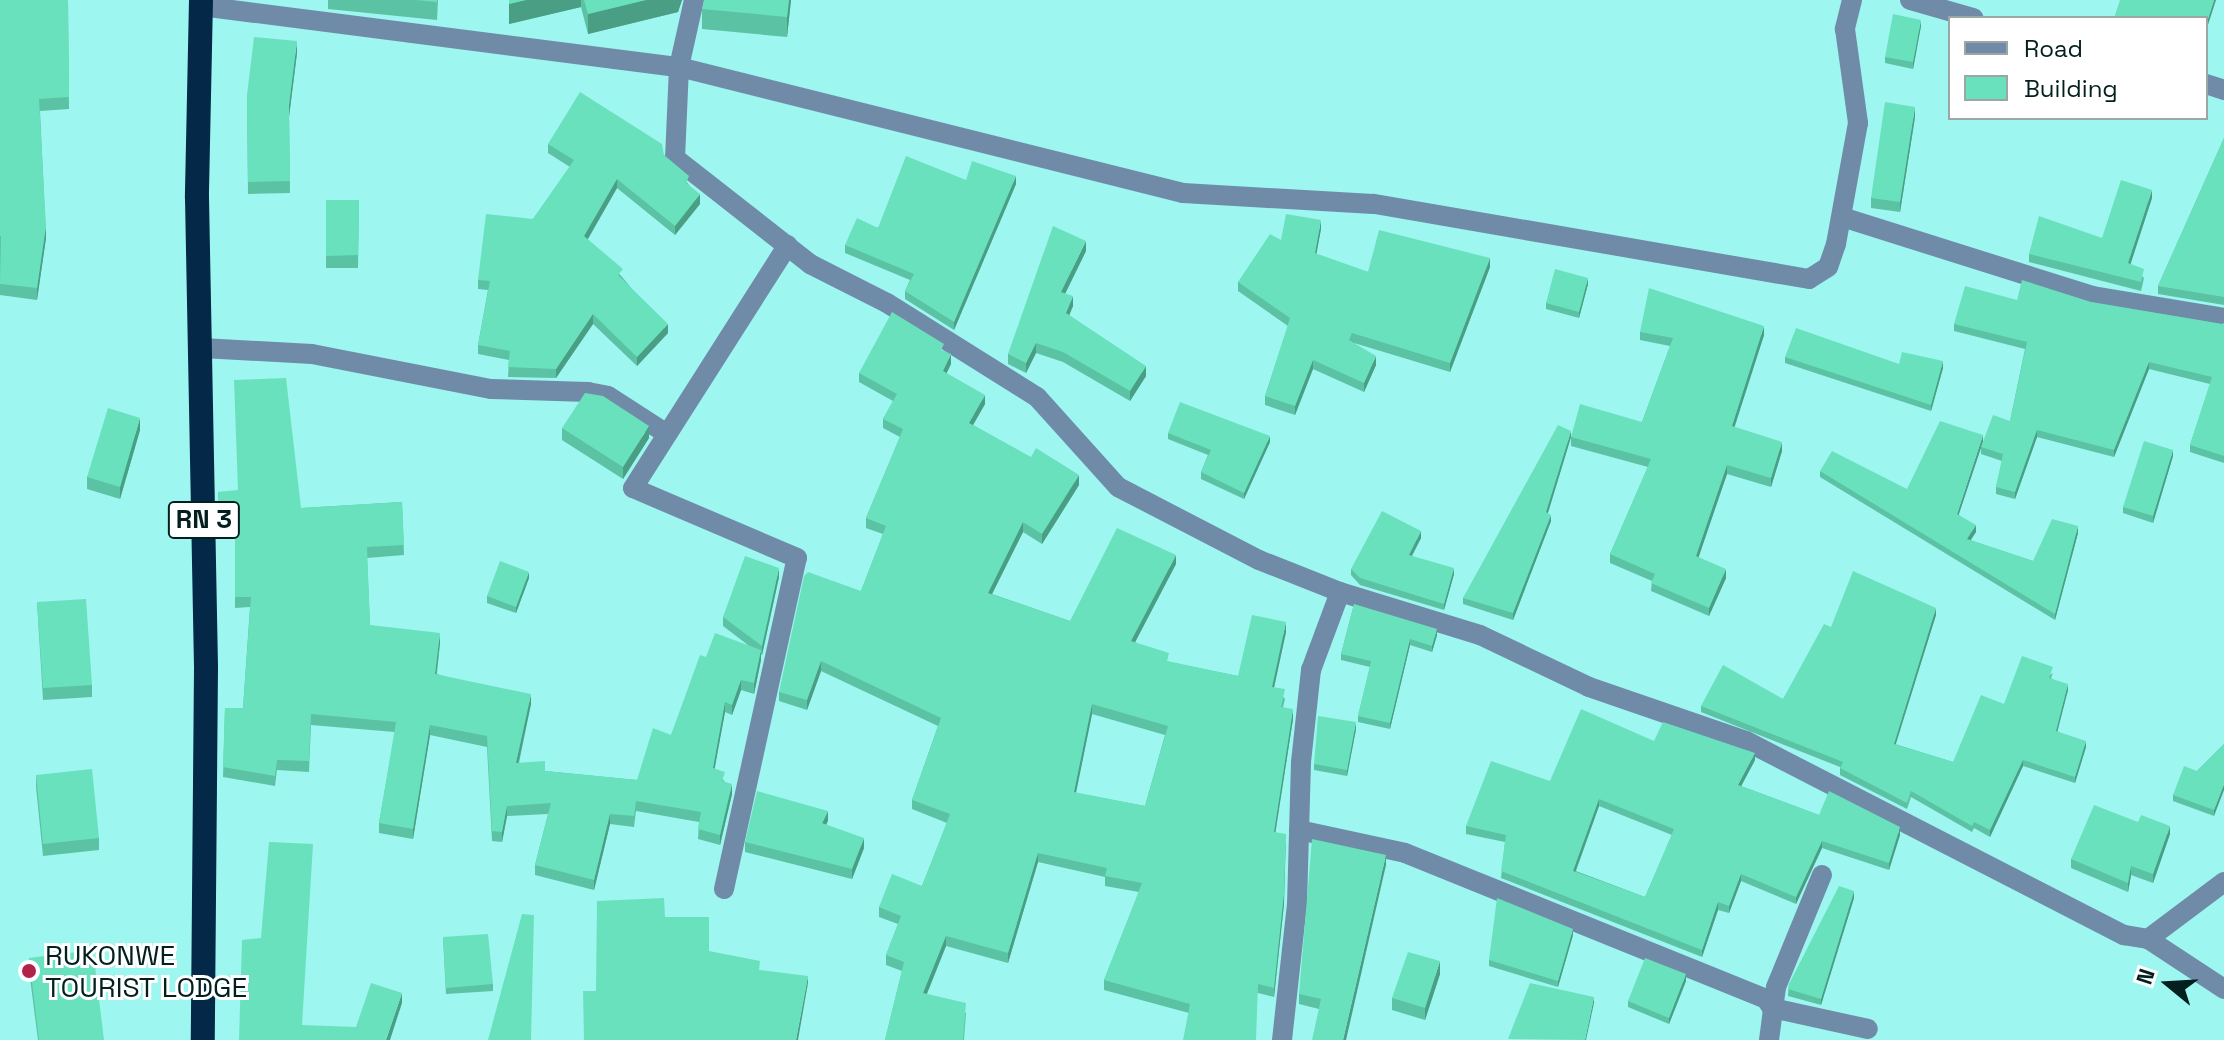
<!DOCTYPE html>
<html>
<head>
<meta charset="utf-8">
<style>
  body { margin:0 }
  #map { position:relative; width:2224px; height:1040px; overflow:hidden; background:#9ef6f0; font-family:"Space Grotesk",sans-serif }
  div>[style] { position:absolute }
  .minor>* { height:20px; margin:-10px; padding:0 10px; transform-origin:10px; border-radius:10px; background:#708ba8 }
  .highway>* { height:24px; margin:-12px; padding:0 12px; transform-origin:12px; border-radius:12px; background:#042848 }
  .wall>* { inset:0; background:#5bc2a3 }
  .shaded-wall>* { inset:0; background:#4a9e84 }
  .building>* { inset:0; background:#6ae1bd }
  .dots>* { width:22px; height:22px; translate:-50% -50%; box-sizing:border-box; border:4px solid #fff; border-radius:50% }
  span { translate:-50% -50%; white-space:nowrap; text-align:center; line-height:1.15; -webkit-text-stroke:6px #fff; paint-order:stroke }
  .shield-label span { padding:2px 6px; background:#fff; border:2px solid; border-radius:6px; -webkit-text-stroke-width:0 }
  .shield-label { font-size:26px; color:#04201e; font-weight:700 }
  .poi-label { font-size:28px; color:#04201e }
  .left { translate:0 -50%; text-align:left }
  .legend { position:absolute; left:1948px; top:16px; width:260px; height:104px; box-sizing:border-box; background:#fff; border:2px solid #9ba6a5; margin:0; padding:10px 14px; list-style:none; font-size:24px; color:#04201e }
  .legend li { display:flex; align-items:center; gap:16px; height:40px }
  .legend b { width:40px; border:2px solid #9ba6a5 }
  .north { position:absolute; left:2128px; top:944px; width:80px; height:80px; -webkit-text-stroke:6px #fff; paint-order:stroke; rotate:288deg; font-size:22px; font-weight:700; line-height:32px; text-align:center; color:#04201e }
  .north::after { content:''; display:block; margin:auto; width:28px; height:36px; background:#04201e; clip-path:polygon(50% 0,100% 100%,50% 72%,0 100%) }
</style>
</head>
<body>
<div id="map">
  <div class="minor">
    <i style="left:1852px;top:0;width:30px;rotate:104deg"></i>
    <i style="left:1845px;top:29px;width:95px;rotate:82.1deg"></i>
    <i style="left:1858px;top:123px;width:123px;rotate:100.3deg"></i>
    <i style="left:1836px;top:244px;width:24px;rotate:109deg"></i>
    <i style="left:1828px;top:267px;width:22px;rotate:148deg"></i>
    <i style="left:1809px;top:279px;width:442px;rotate:-170.2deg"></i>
    <i style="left:1373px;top:204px;width:190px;rotate:-176.7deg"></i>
    <i style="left:1183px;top:193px;width:520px;rotate:-165.96deg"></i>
    <i style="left:679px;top:67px;width:91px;rotate:92.5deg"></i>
    <i style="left:675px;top:158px;width:172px;rotate:38.1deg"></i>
    <i style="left:810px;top:264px;width:86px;rotate:26.9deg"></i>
    <i style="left:887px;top:303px;width:177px;rotate:32.1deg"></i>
    <i style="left:1037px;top:397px;width:121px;rotate:48deg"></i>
    <i style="left:1118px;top:487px;width:159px;rotate:27.4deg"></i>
    <i style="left:1259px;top:560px;width:87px;rotate:21.6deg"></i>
    <i style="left:1340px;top:592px;width:146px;rotate:17.1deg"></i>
    <i style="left:1480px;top:635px;width:121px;rotate:25.5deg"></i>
    <i style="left:1589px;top:687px;width:166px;rotate:19deg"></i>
    <i style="left:1746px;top:741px;width:425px;rotate:27.2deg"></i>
    <i style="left:2124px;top:935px;width:24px;rotate:9deg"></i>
    <i style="left:2148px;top:939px;width:95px;rotate:-36.9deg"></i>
    <i style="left:1910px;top:0;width:66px;rotate:15.9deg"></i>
    <i style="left:201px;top:6px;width:482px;rotate:7.3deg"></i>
    <i style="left:679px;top:67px;width:69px;rotate:-77.4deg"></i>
    <i style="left:2206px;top:84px;width:19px;rotate:18deg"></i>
    <i style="left:1842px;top:217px;width:263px;rotate:17.5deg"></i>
    <i style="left:2093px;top:296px;width:133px;rotate:9.5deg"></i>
    <i style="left:202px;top:348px;width:110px;rotate:3.1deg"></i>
    <i style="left:312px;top:354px;width:182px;rotate:11.1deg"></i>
    <i style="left:491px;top:389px;width:97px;rotate:1.8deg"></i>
    <i style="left:588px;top:392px;width:20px;rotate:11deg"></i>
    <i style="left:608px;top:396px;width:70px;rotate:32.8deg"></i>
    <i style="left:1299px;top:830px;width:108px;rotate:12.2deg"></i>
    <i style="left:1405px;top:853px;width:389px;rotate:22deg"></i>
    <i style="left:1766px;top:999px;width:11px;rotate:56deg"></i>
    <i style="left:1772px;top:1008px;width:98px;rotate:12.3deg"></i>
    <i style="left:724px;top:889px;width:339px;rotate:-77.6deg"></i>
    <i style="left:797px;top:558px;width:178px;rotate:-156.9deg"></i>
    <i style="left:633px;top:488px;width:288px;rotate:-57.5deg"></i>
    <i style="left:2148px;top:939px;width:91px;rotate:33.3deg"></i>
    <i style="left:1282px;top:1040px;width:136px;rotate:-83.7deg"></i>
    <i style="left:1297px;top:905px;width:143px;rotate:-88.4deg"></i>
    <i style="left:1301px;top:762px;width:93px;rotate:-83.8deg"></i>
    <i style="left:1311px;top:670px;width:83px;rotate:-69.6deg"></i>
    <i style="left:1769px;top:1040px;width:53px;rotate:-82.5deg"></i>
    <i style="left:1776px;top:987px;width:121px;rotate:-67.7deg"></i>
  </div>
  <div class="highway">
    <i style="left:201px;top:0;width:198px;rotate:91.2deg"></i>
    <i style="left:197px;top:198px;width:470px;rotate:88.9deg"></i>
    <i style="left:206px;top:668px;width:372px;rotate:90.5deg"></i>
  </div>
  <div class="wall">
    <i style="clip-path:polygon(0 0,68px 0,69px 109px,40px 111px,46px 238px,37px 300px,0 295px)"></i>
    <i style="clip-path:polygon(328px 0,438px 0,437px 20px,328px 9px)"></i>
    <i style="clip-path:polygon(509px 0,682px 0,678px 12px,588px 34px,581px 7px,509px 24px)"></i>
    <i style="clip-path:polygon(791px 0,787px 37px,702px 29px,702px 9px)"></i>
    <i style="clip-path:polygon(1921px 26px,1913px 69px,1885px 63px,1885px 57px)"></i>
    <i style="clip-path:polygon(297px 53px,289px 116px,290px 193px,248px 194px,247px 95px)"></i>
    <i style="clip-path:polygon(1915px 117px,1900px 212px,1871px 208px,1871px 198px)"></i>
    <i style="clip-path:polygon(2224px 138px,2224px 305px,2158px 294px,2158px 286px)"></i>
    <i style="clip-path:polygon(548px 144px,664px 155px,689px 185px,700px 204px,675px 235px,617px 188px,587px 239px,623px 278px,668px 333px,637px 366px,593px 324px,556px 378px,508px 377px,509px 360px,478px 354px,478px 345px,488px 290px,478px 289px,478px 280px,533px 219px,570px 167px,548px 153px)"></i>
    <i style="clip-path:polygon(966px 180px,1016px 184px,954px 330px,905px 299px,905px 291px,910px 280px,845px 253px,845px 245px)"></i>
    <i style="clip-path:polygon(2152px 198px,2130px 264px,2144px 278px,2141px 291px,2029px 262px,2029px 254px,2102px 238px)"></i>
    <i style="clip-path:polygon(326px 200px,359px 200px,358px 268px,326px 268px)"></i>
    <i style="clip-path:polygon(1321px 229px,1316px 254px,1368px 272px,1490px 267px,1450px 372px,1354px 343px,1376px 365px,1364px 392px,1313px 369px,1295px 415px,1265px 405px,1265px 396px,1288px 326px,1238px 291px,1238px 282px)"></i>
    <i style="clip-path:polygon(1086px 251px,1065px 294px,1073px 306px,1069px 315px,1146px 376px,1130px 401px,1063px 362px,1036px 353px,1026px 373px,1008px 364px,1008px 354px)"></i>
    <i style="clip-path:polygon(1588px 284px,1579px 318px,1546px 309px,1546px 303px)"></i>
    <i style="clip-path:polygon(2017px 300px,2091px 302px,2222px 324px,2224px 323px,2224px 463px,2190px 452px,2190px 445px,2210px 384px,2149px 369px,2114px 457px,2037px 437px,2015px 499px,1996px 494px,1996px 487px,2002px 461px,1981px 454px,1981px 447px,2010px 421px,2025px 349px,1954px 331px,1954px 324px)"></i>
    <i style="clip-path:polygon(1640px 332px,1764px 335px,1734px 427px,1782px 451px,1771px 487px,1727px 474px,1698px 557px,1726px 578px,1709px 616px,1651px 591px,1652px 581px,1610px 563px,1610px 554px,1648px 467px,1571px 446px,1571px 437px,1548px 513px,1551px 521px,1513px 620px,1463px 604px,1463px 598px,1571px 437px,1642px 422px,1670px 346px,1640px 340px)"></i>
    <i style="clip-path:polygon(evenodd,944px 351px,951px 364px,946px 373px,985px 404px,973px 425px,1079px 485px,1042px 544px,1023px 532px,992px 594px,1070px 621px,1176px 564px,1135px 642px,1169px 662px,1238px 676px,1286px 632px,1274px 687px,1285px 699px,1283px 707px,1293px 719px,1275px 832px,1284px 904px,1274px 997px,1258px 993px,1189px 1013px,1104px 990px,1104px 980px,1139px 892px,1105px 886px,1105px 877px,1038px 862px,1008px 963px,946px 946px,927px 994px,966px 1013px,964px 1040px,885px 1040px,902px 971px,886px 965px,886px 955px,898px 924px,879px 917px,879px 907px,922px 886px,947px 823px,912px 809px,912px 800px,938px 726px,821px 671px,807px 710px,779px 701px,779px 692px,861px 591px,883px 534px,866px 528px,866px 518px,900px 437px,883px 428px,883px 419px,893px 401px,859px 382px,859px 373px,944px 351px,1092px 714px,1165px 735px,1145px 806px,1076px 793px,1092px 714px)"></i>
    <i style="clip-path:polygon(1785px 357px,1943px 368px,1931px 411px,1785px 363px)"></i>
    <i style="clip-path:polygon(562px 428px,649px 438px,623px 479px,562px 440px)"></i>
    <i style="clip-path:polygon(140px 430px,120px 499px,87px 489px,87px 477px)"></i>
    <i style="clip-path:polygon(1168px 433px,1270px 442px,1244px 499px,1201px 479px,1201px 472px,1208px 455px,1168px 439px)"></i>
    <i style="clip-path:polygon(2173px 456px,2153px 523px,2123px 513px,2123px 507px)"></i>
    <i style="clip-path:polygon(1820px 471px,1959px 515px,1976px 532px,1970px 540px,2033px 561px,2078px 533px,2055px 620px,1820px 477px)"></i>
    <i style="clip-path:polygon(218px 492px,301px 508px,402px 502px,404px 555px,367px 558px,370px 625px,440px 643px,437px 674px,531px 704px,519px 763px,545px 771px,637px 780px,671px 735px,706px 657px,748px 645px,723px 626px,723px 617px,779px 577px,762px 655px,761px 655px,761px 660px,754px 694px,741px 690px,732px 715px,725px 712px,714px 769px,725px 782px,732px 794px,720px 845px,698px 839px,699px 822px,636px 811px,634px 827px,610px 824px,594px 890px,535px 875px,535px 865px,548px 814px,507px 816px,502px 842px,492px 841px,487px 747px,430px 735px,413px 839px,379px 833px,379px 823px,395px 732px,311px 725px,309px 772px,277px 770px,275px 786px,223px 777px,225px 708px,243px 708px,250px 607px,235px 608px,235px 538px,221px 539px)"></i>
    <i style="clip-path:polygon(1421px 538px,1412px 556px,1454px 574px,1444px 610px,1360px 585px,1351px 575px,1351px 569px)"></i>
    <i style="clip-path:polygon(529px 578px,516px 613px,487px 603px,487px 596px)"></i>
    <i style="clip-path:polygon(37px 602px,92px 685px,92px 697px,43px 700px)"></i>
    <i style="clip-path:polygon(1354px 604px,1437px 635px,1432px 652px,1410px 645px,1390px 729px,1358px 722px,1358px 716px,1370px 667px,1341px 660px,1341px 654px)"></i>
    <i style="clip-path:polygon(1936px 615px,1895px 744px,1953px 762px,2004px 704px,2053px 673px,2051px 678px,2068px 690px,2057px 731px,2086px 747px,2075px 783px,2023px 766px,1990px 837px,1974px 828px,1972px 832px,1911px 797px,1907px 809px,1840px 775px,1840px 767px,1701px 712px,1701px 706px,1783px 699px,1831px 627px)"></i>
    <i style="clip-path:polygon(1356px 729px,1347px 776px,1314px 770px,1314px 764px)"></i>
    <i style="clip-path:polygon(evenodd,1654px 741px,1755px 760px,1741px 786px,1819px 815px,1900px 835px,1889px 870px,1822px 848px,1796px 904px,1741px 881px,1729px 913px,1718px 910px,1702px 957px,1501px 878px,1505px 842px,1466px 834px,1466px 826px,1550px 781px,1654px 741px,1599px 806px,1672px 835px,1645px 897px,1576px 871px,1599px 806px)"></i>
    <i style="clip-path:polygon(2224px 744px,2214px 816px,2173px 801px,2173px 795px)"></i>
    <i style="clip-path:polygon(36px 775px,99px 838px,99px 850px,43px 856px,36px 787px)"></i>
    <i style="clip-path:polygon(828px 821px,826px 824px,864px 848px,852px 879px,745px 852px,745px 842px)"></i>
    <i style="clip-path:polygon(2170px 834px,2153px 883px,2131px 875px,2128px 892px,2071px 868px,2071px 859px)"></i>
    <i style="clip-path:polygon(1386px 865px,1319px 1009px,1299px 1004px,1299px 994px)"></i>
    <i style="clip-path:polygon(1854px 898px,1821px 1005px,1788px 996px,1789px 984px)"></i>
    <i style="clip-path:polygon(1573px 935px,1558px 987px,1489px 966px,1489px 960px)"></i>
    <i style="clip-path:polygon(443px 937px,493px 984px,493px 991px,446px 994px)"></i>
    <i style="clip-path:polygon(29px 958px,104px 1040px,38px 1040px,29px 970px)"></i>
    <i style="clip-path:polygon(1440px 974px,1425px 1020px,1392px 1010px,1392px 998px)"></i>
    <i style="clip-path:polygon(1686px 981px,1669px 1024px,1628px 1007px,1628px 1001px)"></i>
  </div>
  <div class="shaded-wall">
    <i style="clip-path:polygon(526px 0,581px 0,581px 7px,509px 24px,509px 4px)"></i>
    <i style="clip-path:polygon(646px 0,682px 0,678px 12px,588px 34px,588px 14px)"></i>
    <i style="clip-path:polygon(789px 0,791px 0,787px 37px,787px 17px)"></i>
    <i style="clip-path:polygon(2214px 0,2216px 0,2206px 31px,2206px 25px)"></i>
    <i style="clip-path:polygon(1921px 20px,1921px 26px,1913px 69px,1913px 62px)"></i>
    <i style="clip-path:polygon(297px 41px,297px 53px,289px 117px,289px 105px)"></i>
    <i style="clip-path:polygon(1915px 107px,1915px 117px,1900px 212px,1900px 202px)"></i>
    <i style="clip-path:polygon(1016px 176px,1016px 184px,954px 330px,954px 322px)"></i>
    <i style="clip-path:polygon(617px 179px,617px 188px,584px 246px,584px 236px)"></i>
    <i style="clip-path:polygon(2152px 190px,2152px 198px,2128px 272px,2128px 263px)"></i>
    <i style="clip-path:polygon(700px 194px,700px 204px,675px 235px,675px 226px)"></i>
    <i style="clip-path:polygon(1321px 220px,1321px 229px,1315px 262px,1315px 253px)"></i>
    <i style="clip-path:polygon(46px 226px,46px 238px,37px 300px,37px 288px)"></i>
    <i style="clip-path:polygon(1086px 241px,1086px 251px,1061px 302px,1061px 292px)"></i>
    <i style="clip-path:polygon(1490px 258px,1490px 267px,1450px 372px,1450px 363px)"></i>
    <i style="clip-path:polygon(1588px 278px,1588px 284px,1579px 318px,1579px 312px)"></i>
    <i style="clip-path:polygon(1073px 296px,1073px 306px,1066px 323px,1066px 313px)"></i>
    <i style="clip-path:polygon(593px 314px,593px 324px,556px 378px,556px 369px)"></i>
    <i style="clip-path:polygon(668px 324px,668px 333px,637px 366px,637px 357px)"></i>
    <i style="clip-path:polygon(1764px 326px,1764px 335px,1732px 435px,1732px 426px)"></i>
    <i style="clip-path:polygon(1036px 343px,1036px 353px,1026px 373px,1026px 363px)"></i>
    <i style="clip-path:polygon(951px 354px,951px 364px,943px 381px,943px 371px)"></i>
    <i style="clip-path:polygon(1376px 356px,1376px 365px,1364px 392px,1364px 383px)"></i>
    <i style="clip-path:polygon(1313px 360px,1313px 369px,1295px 415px,1295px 406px)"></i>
    <i style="clip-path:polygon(1943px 361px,1943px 368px,1931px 411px,1931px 405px)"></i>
    <i style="clip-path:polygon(2149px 362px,2149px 369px,2114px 457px,2114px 450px)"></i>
    <i style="clip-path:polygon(1146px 366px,1146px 376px,1130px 401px,1130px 391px)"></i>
    <i style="clip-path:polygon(985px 395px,985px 404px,969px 432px,969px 423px)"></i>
    <i style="clip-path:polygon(140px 418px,140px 430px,120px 499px,120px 487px)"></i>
    <i style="clip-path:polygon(649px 426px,649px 438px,623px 479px,623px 467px)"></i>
    <i style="clip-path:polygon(2037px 430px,2037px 437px,2015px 499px,2015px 492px)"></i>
    <i style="clip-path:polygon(1571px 431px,1571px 437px,1546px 519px,1546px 512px)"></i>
    <i style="clip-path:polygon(1983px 435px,1983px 442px,1957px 520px,1957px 514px)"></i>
    <i style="clip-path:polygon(1270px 436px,1270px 442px,1244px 499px,1244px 493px)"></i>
    <i style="clip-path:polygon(1782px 442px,1782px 451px,1771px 487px,1771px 478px)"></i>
    <i style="clip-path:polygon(2173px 450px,2173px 456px,2153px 523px,2153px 516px)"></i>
    <i style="clip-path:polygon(1727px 465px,1727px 474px,1696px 565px,1696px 556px)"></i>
    <i style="clip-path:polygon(1079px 475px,1079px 485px,1042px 544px,1042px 534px)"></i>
    <i style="clip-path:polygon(1551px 515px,1551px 521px,1513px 620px,1513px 613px)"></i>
    <i style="clip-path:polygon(1023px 522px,1023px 532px,988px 602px,988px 593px)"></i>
    <i style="clip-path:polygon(1976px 525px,1976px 532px,1967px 546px,1967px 539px)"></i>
    <i style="clip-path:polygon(2078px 526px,2078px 533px,2055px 620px,2055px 614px)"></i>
    <i style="clip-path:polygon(1421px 531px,1421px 538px,1409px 561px,1409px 555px)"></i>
    <i style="clip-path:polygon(1176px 555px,1176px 564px,1131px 650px,1131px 641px)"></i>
    <i style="clip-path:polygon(779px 568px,779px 577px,762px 655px,762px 646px)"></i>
    <i style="clip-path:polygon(1454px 568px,1454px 574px,1444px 610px,1444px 604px)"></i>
    <i style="clip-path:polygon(1726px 569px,1726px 578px,1709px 616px,1709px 608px)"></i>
    <i style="clip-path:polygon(529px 572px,529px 578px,516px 613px,516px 607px)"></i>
    <i style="clip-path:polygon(1936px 608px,1936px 615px,1894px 750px,1894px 744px)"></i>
    <i style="clip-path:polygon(1286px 622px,1286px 632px,1272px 697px,1272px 687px)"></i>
    <i style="clip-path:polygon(1437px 629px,1437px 635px,1432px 652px,1432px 646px)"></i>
    <i style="clip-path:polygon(440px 633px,440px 643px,435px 684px,435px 674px)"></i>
    <i style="clip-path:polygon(1410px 639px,1410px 645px,1390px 729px,1390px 723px)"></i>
    <i style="clip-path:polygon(761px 650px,761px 660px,754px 694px,754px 683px)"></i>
    <i style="clip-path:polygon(821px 661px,821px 671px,807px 710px,807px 700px)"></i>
    <i style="clip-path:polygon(741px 680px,741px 690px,732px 715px,732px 705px)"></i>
    <i style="clip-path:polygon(2068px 684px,2068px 690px,2056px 737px,2056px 731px)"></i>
    <i style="clip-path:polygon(531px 694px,531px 704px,516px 773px,516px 763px)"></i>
    <i style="clip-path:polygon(725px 702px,725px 712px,713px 778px,713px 768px)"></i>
    <i style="clip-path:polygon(1092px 704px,1092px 714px,1074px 802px,1074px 792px)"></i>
    <i style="clip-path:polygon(1293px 709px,1293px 719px,1274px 842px,1274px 832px)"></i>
    <i style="clip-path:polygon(1356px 722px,1356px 729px,1347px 776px,1347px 770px)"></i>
    <i style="clip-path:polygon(430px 725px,430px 735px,413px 839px,413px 829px)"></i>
    <i style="clip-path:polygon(2086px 741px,2086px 747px,2075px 783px,2075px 777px)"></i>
    <i style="clip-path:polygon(1755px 753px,1755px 760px,1738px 792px,1738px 785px)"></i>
    <i style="clip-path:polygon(2023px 760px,2023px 766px,1990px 837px,1990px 830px)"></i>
    <i style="clip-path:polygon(732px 784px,732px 794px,720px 845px,720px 835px)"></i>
    <i style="clip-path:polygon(2224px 784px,2224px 790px,2214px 816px,2214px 810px)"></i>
    <i style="clip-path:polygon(1599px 799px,1599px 806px,1573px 878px,1573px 871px)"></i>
    <i style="clip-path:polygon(507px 806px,507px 816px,502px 842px,502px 832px)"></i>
    <i style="clip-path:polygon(828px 811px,828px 821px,822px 832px,822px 823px)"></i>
    <i style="clip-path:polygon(610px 814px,610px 824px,594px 890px,594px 880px)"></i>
    <i style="clip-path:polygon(2170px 826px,2170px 834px,2153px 883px,2153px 874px)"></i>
    <i style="clip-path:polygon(1900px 827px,1900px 835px,1889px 870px,1889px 863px)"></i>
    <i style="clip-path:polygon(1286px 834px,1284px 904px,1274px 997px,1274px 988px)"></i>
    <i style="clip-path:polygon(864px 838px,864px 848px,852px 879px,852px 869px)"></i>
    <i style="clip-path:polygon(1822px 841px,1822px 848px,1796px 904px,1796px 897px)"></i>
    <i style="clip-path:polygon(1038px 853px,1038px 862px,1008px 963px,1008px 953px)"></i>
    <i style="clip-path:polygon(1386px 855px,1386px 865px,1346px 1040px,1343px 1040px)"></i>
    <i style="clip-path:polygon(2131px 866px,2131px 875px,2128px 892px,2128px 883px)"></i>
    <i style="clip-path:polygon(1741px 874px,1741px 881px,1729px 913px,1729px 906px)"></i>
    <i style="clip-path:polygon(1854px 891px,1854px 898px,1821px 1005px,1821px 999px)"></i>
    <i style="clip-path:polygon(1718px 902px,1718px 910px,1702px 957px,1702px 950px)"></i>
    <i style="clip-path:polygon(1573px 929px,1573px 935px,1558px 987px,1558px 981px)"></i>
    <i style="clip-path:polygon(946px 936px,946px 946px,923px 1003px,923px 993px)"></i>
    <i style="clip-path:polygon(1440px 961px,1440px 974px,1425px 1020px,1425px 1008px)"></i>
    <i style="clip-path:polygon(1686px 974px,1686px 981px,1669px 1024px,1669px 1018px)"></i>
    <i style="clip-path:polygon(808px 976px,808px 983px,798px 1040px,796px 1040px)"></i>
    <i style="clip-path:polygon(402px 993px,402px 1003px,390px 1040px,386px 1040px)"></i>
    <i style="clip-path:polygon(1594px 997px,1594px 1003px,1586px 1040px,1585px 1040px)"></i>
  </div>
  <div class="building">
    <i style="clip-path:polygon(0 0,68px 0,69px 97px,39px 99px,46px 226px,37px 288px,0 284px,1px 236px,0 236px)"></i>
    <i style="clip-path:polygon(415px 0,437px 0,437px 2px)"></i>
    <i style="clip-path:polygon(509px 0,526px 0,509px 4px)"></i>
    <i style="clip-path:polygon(584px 0,646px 0,588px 14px)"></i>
    <i style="clip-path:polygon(704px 0,789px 0,787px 17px,702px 9px)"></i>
    <i style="clip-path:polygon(2120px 0,2214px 0,2206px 25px,2206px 18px,2114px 18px)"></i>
    <i style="clip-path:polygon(1893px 14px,1921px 20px,1913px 62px,1885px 57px)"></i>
    <i style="clip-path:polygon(254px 37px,297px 41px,289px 105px,290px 181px,248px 182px,247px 95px)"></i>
    <i style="clip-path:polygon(580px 92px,662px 144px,664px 155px,689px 176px,686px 183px,700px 194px,675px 226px,617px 179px,584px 236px,623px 269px,618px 275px,668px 324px,637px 357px,593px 314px,556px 369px,508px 367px,510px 351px,478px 345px,490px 281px,478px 280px,486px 214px,533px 219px,574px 160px,548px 144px)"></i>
    <i style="clip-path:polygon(1885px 102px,1915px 107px,1900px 202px,1871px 198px)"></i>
    <i style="clip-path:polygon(2224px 138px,2224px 297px,2158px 286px)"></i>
    <i style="clip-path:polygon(906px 156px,966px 180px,972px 161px,1016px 176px,954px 322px,905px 291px,914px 274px,845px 245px,857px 218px,878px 228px)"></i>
    <i style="clip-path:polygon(2121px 180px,2152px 190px,2128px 263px,2144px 269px,2141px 282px,2029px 254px,2039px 216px,2102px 238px)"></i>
    <i style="clip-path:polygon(326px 200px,359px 200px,358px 255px,326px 256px)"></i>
    <i style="clip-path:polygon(1286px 214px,1321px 220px,1315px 253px,1368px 272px,1379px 230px,1490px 258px,1450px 363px,1352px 333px,1349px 340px,1376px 356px,1364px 383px,1313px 360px,1295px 406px,1265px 396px,1290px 318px,1238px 282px,1270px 234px,1281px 240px)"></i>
    <i style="clip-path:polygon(1053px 226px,1086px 241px,1061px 292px,1073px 296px,1066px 313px,1146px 366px,1130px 391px,1063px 352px,1036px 343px,1026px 363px,1008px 354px)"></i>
    <i style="clip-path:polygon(1555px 269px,1588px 278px,1579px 312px,1546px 303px)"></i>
    <i style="clip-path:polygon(2022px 280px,2091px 302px,2222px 324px,2224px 323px,2224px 456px,2190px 445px,2212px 377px,2149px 362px,2114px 450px,2037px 430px,2015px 492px,1996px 487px,2003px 454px,1981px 447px,1993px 415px,2010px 421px,2027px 342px,1954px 324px,1965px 286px,2017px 300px)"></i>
    <i style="clip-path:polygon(1649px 288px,1764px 326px,1732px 426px,1782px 442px,1771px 478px,1727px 465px,1696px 556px,1726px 569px,1709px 608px,1651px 583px,1655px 574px,1610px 554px,1651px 459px,1571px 437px,1580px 404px,1642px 422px,1673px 338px,1640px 332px)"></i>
    <i style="clip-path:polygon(evenodd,892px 312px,944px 344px,941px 350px,951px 354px,943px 371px,985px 395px,969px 423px,1031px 457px,1036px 448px,1079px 475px,1042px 534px,1023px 522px,988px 593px,1070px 621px,1117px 528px,1176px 555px,1131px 641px,1169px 653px,1167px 661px,1238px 676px,1252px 615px,1286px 622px,1272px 687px,1285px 689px,1281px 707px,1293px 709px,1274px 832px,1286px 834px,1284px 894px,1274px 988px,1258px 984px,1256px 1040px,1183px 1040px,1190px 1004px,1104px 980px,1142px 883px,1105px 876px,1107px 868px,1038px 853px,1008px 953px,946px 936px,923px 993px,966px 1003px,963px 1040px,885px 1040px,904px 962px,886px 955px,901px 916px,879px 907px,892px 874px,922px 886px,950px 814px,912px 800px,941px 718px,821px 661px,807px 700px,779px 692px,804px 576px,808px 572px,861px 591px,886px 526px,866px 518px,903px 429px,883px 419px,897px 394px,859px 373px,892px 312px,1092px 704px,1168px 726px,1145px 806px,1074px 792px,1092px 704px)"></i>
    <i style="clip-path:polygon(1796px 328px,1899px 364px,1902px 352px,1943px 361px,1931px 405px,1785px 357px)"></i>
    <i style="clip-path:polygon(286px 378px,301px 508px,402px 502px,404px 545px,367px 547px,370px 625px,440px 633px,435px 674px,531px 694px,516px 763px,545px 761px,545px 771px,637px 780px,653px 728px,671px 735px,700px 655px,706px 657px,715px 633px,761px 650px,754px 683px,741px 680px,732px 705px,725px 702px,713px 768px,725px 772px,722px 781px,732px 784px,720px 835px,698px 829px,701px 812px,636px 801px,634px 816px,610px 814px,594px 880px,535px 865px,551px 803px,507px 806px,502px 832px,492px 831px,487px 736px,430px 725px,413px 829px,379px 823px,396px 722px,311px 714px,309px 761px,277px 760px,275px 776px,223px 767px,225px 708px,243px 708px,251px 597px,235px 597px,235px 527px,221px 529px,218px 492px,238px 490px,234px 380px)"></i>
    <i style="clip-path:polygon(585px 393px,603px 396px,649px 426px,623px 467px,562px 428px)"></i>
    <i style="clip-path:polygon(1180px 402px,1270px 436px,1244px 493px,1201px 472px,1211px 450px,1168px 433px)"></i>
    <i style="clip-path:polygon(108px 408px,140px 418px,120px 487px,87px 477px)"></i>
    <i style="clip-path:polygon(1940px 421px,1983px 435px,1957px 514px,1976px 525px,1967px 539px,2033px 561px,2052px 519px,2078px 526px,2055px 614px,1820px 471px,1832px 451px,1907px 489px)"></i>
    <i style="clip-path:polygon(1558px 425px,1571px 431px,1546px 512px,1551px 515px,1513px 613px,1463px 598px)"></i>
    <i style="clip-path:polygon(2144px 441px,2173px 450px,2153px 516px,2123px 507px)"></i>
    <i style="clip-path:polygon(1382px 511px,1421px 531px,1409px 555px,1454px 568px,1444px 604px,1360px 578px,1351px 569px)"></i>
    <i style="clip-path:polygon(745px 556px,779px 568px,762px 646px,723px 617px)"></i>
    <i style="clip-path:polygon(500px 561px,529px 572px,516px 607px,487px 596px)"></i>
    <i style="clip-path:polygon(1853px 571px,1936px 608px,1894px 744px,1953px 762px,1981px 695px,2004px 704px,2022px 656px,2053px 667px,2049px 678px,2068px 684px,2056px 731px,2086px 741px,2075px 777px,2023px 760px,1990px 830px,1974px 822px,1972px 826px,1911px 791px,1907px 803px,1840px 768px,1843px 762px,1701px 706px,1723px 665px,1783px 699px,1824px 624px,1831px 627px)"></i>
    <i style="clip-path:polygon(86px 599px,92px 685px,43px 688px,37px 602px)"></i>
    <i style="clip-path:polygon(1354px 604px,1437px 629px,1432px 646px,1410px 639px,1390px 723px,1358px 716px,1371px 661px,1341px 654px)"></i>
    <i style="clip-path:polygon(evenodd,1581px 709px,1654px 741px,1663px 722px,1755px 753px,1738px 785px,1819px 815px,1829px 791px,1900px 827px,1889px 863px,1822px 841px,1796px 897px,1741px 874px,1729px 906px,1718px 902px,1702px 950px,1501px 871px,1506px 835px,1466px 826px,1491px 761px,1550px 781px,1581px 709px,1599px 799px,1674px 829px,1645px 897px,1573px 871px,1599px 799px)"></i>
    <i style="clip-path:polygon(1318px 716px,1356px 722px,1347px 770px,1314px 764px)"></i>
    <i style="clip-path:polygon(2224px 744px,2224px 784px,2214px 810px,2173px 795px,2184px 766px,2197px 771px)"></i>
    <i style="clip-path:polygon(92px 769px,99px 838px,43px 844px,36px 775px)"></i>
    <i style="clip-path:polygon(757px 791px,828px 811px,822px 823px,864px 838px,852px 869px,745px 842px)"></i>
    <i style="clip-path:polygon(2094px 805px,2138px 822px,2141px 815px,2170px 826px,2153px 874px,2131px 866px,2128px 883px,2071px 859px)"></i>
    <i style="clip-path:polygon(1312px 839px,1386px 855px,1343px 1040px,1312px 1040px,1321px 999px,1299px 994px)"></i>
    <i style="clip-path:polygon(269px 842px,313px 844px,302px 1025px,356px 1027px,371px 983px,402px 993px,386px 1040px,239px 1040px,242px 940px,261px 938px)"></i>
    <i style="clip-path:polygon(1839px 886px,1854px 891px,1821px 999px,1788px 989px,1789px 984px)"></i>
    <i style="clip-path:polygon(664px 898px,665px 917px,709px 917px,709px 951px,760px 961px,759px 970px,808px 976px,796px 1040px,584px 1040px,583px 991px,596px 991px,597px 901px)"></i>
    <i style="clip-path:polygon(1497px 898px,1573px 929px,1558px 981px,1489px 960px)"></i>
    <i style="clip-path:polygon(522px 914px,534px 915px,531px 1040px,488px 1040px)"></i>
    <i style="clip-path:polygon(488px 934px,493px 984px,446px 988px,443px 937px)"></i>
    <i style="clip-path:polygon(93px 950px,104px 1040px,39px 1040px,29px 958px)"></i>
    <i style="clip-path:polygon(1408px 952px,1440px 961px,1425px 1008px,1392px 998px)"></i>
    <i style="clip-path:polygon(1645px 958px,1686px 974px,1669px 1018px,1628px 1001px)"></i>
    <i style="clip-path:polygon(1530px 983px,1594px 997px,1585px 1040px,1508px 1039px)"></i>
  </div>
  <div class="dots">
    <i style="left:29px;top:971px;background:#b3224b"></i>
  </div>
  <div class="shield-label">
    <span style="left:204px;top:520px">RN 3</span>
  </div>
  <div class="poi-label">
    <span class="left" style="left:45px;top:971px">RUKONWE<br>TOURIST LODGE</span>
  </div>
  <ul class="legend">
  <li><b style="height:10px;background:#708ba8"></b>Road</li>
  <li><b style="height:22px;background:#6ae1bd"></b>Building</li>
  </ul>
  <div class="north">N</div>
</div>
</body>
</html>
